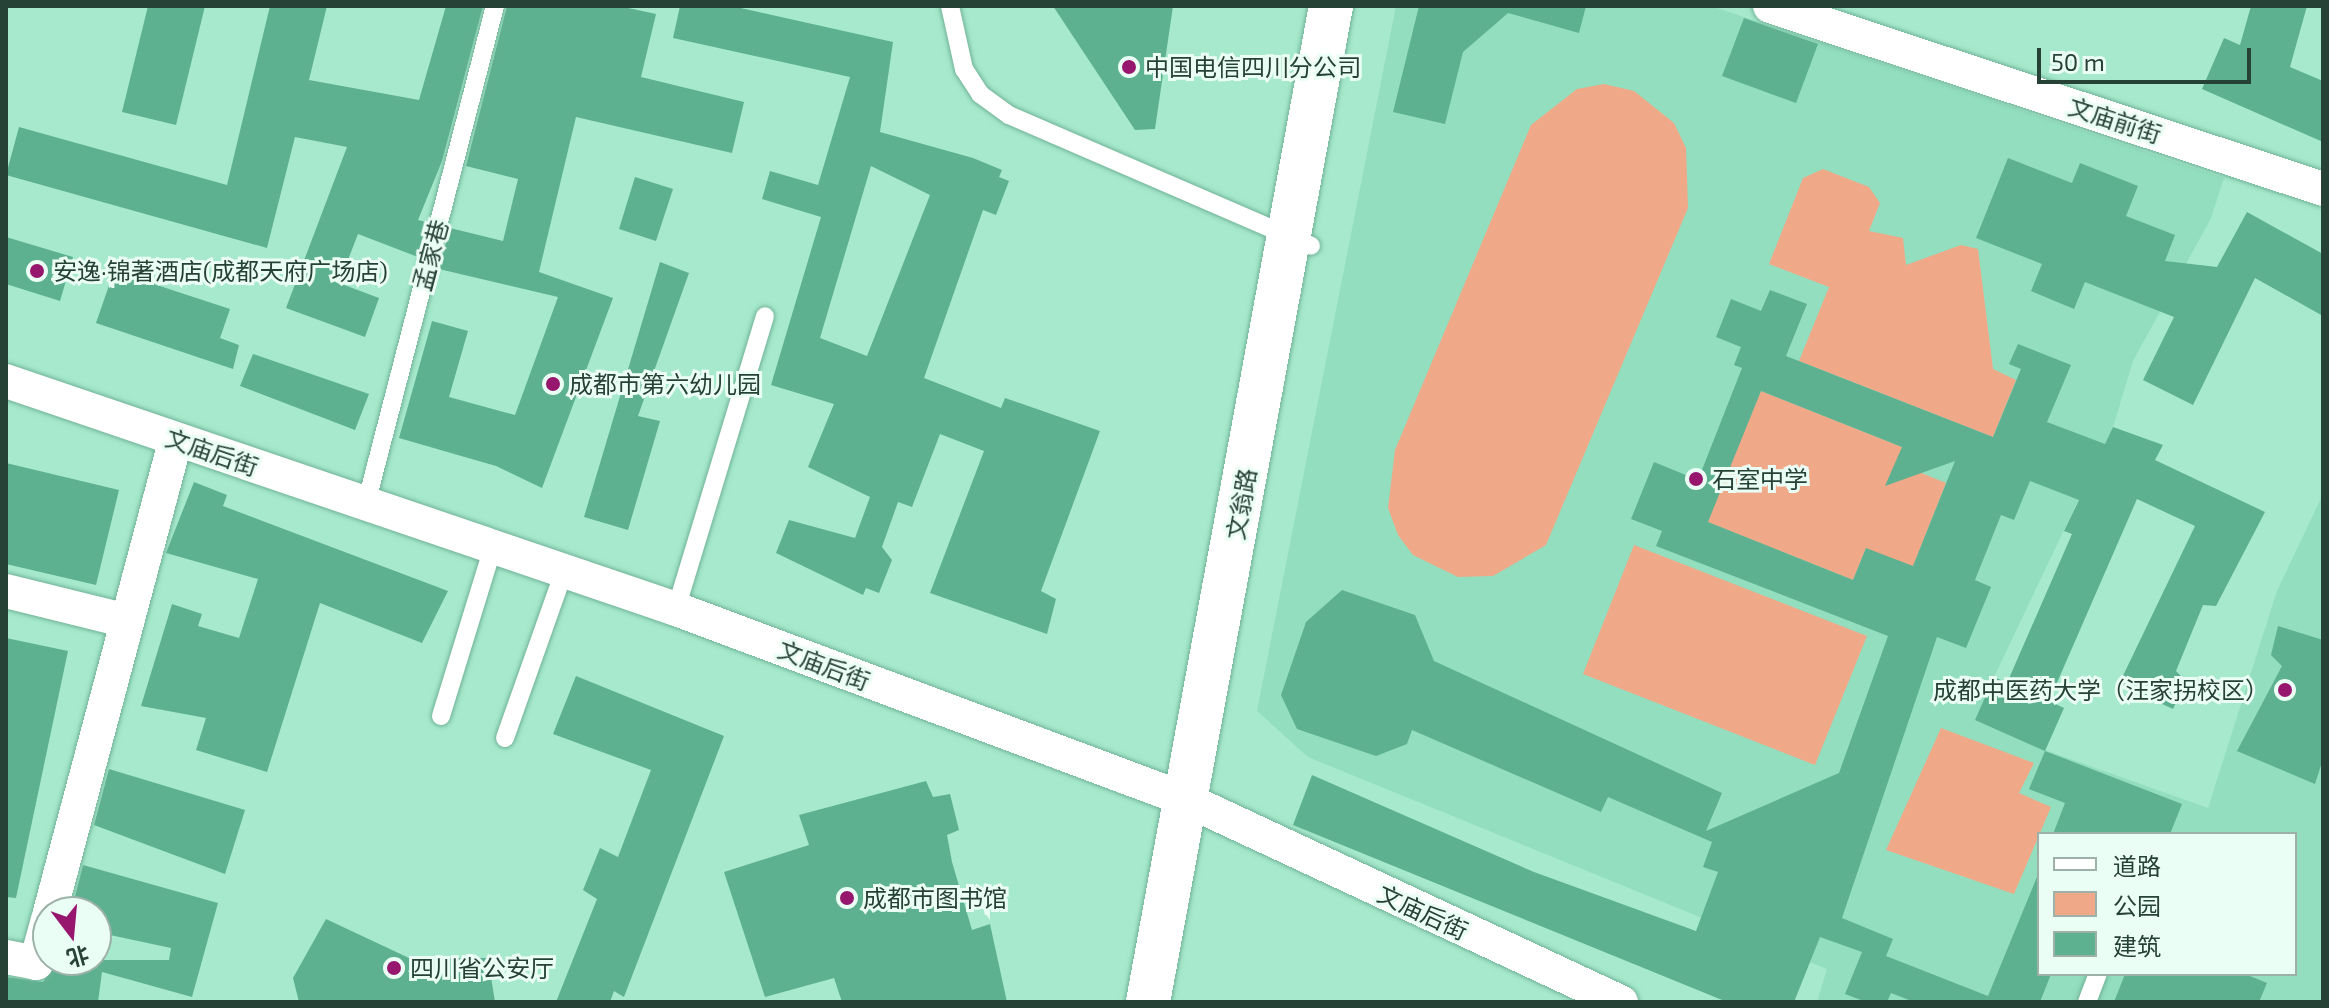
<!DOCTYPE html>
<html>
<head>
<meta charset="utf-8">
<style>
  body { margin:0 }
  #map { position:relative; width:2329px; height:1008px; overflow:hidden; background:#a6e9cc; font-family:"Exo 2","Noto Sans SC",sans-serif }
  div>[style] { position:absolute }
  .built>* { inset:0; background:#92debe }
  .green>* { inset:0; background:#f0a988 }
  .building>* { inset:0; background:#5eb190 }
  .roads { filter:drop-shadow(0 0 2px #71b297) drop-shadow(0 0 2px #71b297) }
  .service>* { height:18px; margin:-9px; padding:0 9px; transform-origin:9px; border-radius:9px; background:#fff }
  .minor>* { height:34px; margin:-17px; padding:0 17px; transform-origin:17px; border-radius:17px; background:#fff }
  .secondary>* { height:44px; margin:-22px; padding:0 22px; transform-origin:22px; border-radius:22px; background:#fff }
  .dots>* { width:22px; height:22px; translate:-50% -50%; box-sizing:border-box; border:4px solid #ebfef5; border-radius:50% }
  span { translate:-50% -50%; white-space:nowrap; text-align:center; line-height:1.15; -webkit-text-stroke:6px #ebfef5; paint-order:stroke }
  .poi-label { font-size:24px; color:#264136 }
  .left { translate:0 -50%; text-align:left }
  .right { translate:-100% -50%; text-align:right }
  .street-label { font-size:24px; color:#264136 }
  .frame { position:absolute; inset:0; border:8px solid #264136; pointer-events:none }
  .legend { position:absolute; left:2037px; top:832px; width:260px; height:144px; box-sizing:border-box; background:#ebfef5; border:2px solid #9cb2a9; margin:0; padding:10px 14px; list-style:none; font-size:24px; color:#264136 }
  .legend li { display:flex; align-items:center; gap:16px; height:40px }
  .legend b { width:40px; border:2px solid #9cb2a9 }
  .north { position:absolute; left:32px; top:896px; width:80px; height:80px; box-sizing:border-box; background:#ebfef5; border:2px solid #9cb2a9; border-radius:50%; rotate:164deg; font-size:22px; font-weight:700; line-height:32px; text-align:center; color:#264136 }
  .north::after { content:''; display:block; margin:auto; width:28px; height:36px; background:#98176e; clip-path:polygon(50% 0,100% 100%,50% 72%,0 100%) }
  .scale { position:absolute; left:2037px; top:48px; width:214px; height:36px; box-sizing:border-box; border:4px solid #264136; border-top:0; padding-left:10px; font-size:24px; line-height:28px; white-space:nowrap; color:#264136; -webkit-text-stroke:6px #ebfef5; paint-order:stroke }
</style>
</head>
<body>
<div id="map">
  <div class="built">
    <i style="clip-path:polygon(evenodd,1396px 6px,1711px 6px,2224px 178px,2211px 218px,2133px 361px,2113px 427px,1994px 677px,2064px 708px,2045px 750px,2208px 808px,2277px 591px,2323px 494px,2323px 1002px,1817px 1002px,1827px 969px,1308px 757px,1257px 711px,1396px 6px,2039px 834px,2295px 834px,2295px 974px,2039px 974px,2039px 834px)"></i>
  </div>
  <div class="green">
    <i style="clip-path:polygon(1604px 84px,1634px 91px,1674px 123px,1686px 148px,1688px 208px,1546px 545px,1493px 576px,1458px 577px,1413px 555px,1398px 535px,1388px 508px,1395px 450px,1531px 125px,1577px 89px)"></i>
    <i style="clip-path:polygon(1823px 169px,1869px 187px,1880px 203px,1869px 231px,1903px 238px,1906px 265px,1961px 245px,1978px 249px,1993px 369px,2016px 380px,1993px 437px,1799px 361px,1829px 287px,1769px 264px,1803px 178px)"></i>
    <i style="clip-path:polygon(1761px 391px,1902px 447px,1914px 470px,1946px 483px,1910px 574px,1866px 548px,1853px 580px,1700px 519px)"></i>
    <i style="clip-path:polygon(1634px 545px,1867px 636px,1815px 765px,1583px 674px)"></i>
    <i style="clip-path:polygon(1941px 728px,2034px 763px,2019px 793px,2051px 807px,2014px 894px,1886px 850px)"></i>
  </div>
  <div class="building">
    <i style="clip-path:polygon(148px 6px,205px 6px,176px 125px,122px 112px)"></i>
    <i style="clip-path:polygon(270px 6px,327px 6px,309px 80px,419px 100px,446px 6px,483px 6px,442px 161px,418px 220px,427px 222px,418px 257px,358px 234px,339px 283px,379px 298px,365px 337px,286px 308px,347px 147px,295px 137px,267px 248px,6px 175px,19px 127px,227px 185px)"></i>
    <i style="clip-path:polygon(507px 6px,619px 6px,656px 14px,641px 77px,744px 102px,732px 153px,576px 117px,539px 272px,613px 298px,542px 488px,496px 466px,399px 438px,432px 321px,468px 331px,449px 397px,515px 415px,558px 297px,439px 269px,450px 228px,503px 241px,518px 179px,466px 166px)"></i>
    <i style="clip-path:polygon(evenodd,680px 6px,732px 6px,893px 42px,880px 132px,973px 158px,1002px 170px,999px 177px,1009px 181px,996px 215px,983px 210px,924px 378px,1001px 408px,1005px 398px,1100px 431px,1041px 591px,1056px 599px,1047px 634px,930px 593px,984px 451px,940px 434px,912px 507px,898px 502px,882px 547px,892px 560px,879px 593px,866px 588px,863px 595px,776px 553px,789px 520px,855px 538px,870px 497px,808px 467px,834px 404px,771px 385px,821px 217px,762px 199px,770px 171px,818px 185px,850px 77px,673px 38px,680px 6px,871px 166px,930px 195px,867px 356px,820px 338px,871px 166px)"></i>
    <i style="clip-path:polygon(1053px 6px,1173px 6px,1155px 129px,1135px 130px)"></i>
    <i style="clip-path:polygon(1419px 6px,1586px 6px,1579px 33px,1508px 13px,1463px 52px,1445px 124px,1393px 112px)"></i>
    <i style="clip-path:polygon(2251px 6px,2307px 6px,2290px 67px,2323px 81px,2323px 142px,2202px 89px,2224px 38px,2240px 45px)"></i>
    <i style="clip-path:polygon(1744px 18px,1818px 44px,1796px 103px,1722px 76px)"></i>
    <i style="clip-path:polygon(2008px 158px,2072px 183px,2080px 163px,2138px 186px,2126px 216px,2175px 235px,2165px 261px,2217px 267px,2247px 212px,2323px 254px,2323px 316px,2255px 278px,2193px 405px,2143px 380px,2174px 317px,2085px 282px,2074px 309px,2031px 291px,2042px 264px,1976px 238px)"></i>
    <i style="clip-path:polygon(635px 177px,673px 189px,656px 241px,619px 229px)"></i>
    <i style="clip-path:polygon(6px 237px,73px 257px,60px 301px,6px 284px)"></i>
    <i style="clip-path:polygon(660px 262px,689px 273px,638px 416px,660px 421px,628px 530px,584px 517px)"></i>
    <i style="clip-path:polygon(114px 271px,230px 309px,220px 338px,239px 345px,233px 369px,96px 323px)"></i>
    <i style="clip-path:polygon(evenodd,1770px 290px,1807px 304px,1786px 356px,1993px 437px,2021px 369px,2009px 364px,2018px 344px,2071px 365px,2047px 422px,2105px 444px,2113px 427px,2163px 445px,2155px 460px,2265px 512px,2216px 606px,2203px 605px,2176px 671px,2186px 681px,2173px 709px,2119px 684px,2195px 526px,2137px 499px,2049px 701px,2064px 708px,2045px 751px,1975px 720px,1994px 677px,2007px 683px,2072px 534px,2064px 531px,2079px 500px,2030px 481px,2014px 520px,2001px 515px,1975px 580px,1991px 587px,1966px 648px,1937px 637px,1842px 918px,1893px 939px,1886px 956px,1988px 996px,2039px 872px,2039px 974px,2051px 974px,2040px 1002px,1914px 1002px,1891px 993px,1887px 1002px,1866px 1002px,1845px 994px,1862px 952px,1820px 937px,1794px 1002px,1727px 1002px,1293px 825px,1312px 775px,1534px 872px,1696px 931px,1718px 872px,1703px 867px,1712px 842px,1608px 797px,1601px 812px,1412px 730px,1407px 744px,1376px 756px,1297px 729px,1281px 695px,1306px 622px,1342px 590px,1415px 615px,1434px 661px,1722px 793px,1706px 831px,1839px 773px,1888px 636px,1656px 546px,1662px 531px,1631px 519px,1654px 462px,1698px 480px,1742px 368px,1734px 365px,1741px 347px,1716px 337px,1731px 299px,1761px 311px,1770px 290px,1761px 391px,1902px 447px,1885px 486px,1955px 461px,1913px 566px,1866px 548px,1853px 580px,1708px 522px,1761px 391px)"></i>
    <i style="clip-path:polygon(253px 354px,369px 394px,355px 430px,240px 386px)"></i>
    <i style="clip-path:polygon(6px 463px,119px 490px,96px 585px,6px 564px)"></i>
    <i style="clip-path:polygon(194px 482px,227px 495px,223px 506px,448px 591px,422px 643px,320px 603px,267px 772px,196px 750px,206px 718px,141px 706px,172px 604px,202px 614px,198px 626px,239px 638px,258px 579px,166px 553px)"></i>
    <i style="clip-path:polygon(2278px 626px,2323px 640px,2323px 759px,2315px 784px,2237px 751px,2282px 666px,2271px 655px)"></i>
    <i style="clip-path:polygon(6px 638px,68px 651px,16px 898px,6px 897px)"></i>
    <i style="clip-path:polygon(576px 676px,724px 736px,624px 997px,614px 991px,610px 1002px,556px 1002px,597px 899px,583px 890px,600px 848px,618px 857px,651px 770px,553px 734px)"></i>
    <i style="clip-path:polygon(2045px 751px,2182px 804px,2170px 834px,2053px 834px,2065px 803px,2029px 789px)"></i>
    <i style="clip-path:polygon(109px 769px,245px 810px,225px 874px,94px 825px)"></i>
    <i style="clip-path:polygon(926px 781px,933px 797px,950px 794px,959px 830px,947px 835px,952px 862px,972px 930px,990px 924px,1007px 1002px,842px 1002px,834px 978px,765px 997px,724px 872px,809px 845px,799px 815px)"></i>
    <i style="clip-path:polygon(83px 865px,218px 903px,192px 997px,102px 972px,98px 1002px,6px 1002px,6px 977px,43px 982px,58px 960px,169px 960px,171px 948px,96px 932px,96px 912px,71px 912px)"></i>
    <i style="clip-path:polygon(326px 919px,409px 958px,488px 958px,495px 1002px,299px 1002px,293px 978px)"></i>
    <i style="clip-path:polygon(2125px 974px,2245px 974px,2267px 983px,2259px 1002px,2114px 1002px)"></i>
  </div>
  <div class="roads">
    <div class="service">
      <i style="left:950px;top:6px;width:65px;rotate:77.5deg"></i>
      <i style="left:964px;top:69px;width:30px;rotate:57deg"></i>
      <i style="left:980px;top:94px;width:36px;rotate:36deg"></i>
      <i style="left:1009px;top:115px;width:329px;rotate:23.4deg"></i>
      <i style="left:366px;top:504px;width:514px;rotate:-75.48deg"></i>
      <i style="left:676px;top:609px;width:306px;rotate:-73.1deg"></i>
      <i style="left:441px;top:716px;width:177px;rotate:-72.9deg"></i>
      <i style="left:505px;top:738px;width:177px;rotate:-70.5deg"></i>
      <i style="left:2087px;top:1002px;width:30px;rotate:-69deg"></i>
    </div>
    <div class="minor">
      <i style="left:1770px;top:6px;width:582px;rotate:18.31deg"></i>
      <i style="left:6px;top:381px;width:708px;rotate:18.79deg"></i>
      <i style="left:676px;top:609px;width:546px;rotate:20.49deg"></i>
      <i style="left:1187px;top:800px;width:479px;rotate:25deg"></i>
      <i style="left:6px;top:591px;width:125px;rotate:13.9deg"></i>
      <i style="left:50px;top:912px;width:489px;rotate:-75.1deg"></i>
      <i style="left:6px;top:957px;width:31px;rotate:11deg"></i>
      <i style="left:36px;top:963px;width:46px;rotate:-74.7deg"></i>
    </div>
    <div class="secondary">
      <i style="left:1148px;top:1002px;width:1013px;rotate:-79.59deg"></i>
    </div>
  </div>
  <div class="dots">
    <i style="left:1129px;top:67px;background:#98176e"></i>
    <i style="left:37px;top:271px;background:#98176e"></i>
    <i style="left:553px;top:384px;background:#98176e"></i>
    <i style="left:1696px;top:479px;background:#98176e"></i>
    <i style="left:2285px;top:690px;background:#98176e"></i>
    <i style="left:847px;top:898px;background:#98176e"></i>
    <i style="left:394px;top:968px;background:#98176e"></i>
  </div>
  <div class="poi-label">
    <span class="left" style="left:1145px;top:67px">中国电信四川分公司</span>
    <span class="left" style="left:53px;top:271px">安逸·锦著酒店(成都天府广场店)</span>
    <span class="left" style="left:569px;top:384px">成都市第六幼儿园</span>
    <span class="left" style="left:1712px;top:479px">石室中学</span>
    <span class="right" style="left:2269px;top:690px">成都中医药大学（汪家拐校区）</span>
    <span class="left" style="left:863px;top:898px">成都市图书馆</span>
    <span class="left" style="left:410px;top:968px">四川省公安厅</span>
  </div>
  <div class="street-label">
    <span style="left:2115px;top:120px;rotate:18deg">文庙前街</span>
    <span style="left:430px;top:255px;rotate:-75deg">孟家巷</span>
    <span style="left:212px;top:452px;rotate:19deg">文庙后街</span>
    <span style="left:1241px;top:504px;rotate:-80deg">文翁路</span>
    <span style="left:824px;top:665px;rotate:21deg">文庙后街</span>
    <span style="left:1423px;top:912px;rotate:25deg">文庙后街</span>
  </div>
  <div class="frame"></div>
  <ul class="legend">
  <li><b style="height:10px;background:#fff"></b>道路</li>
  <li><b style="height:22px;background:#f0a988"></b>公园</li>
  <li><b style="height:22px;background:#5eb190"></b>建筑</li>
  </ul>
  <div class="north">北</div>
  <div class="scale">50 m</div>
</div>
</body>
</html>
